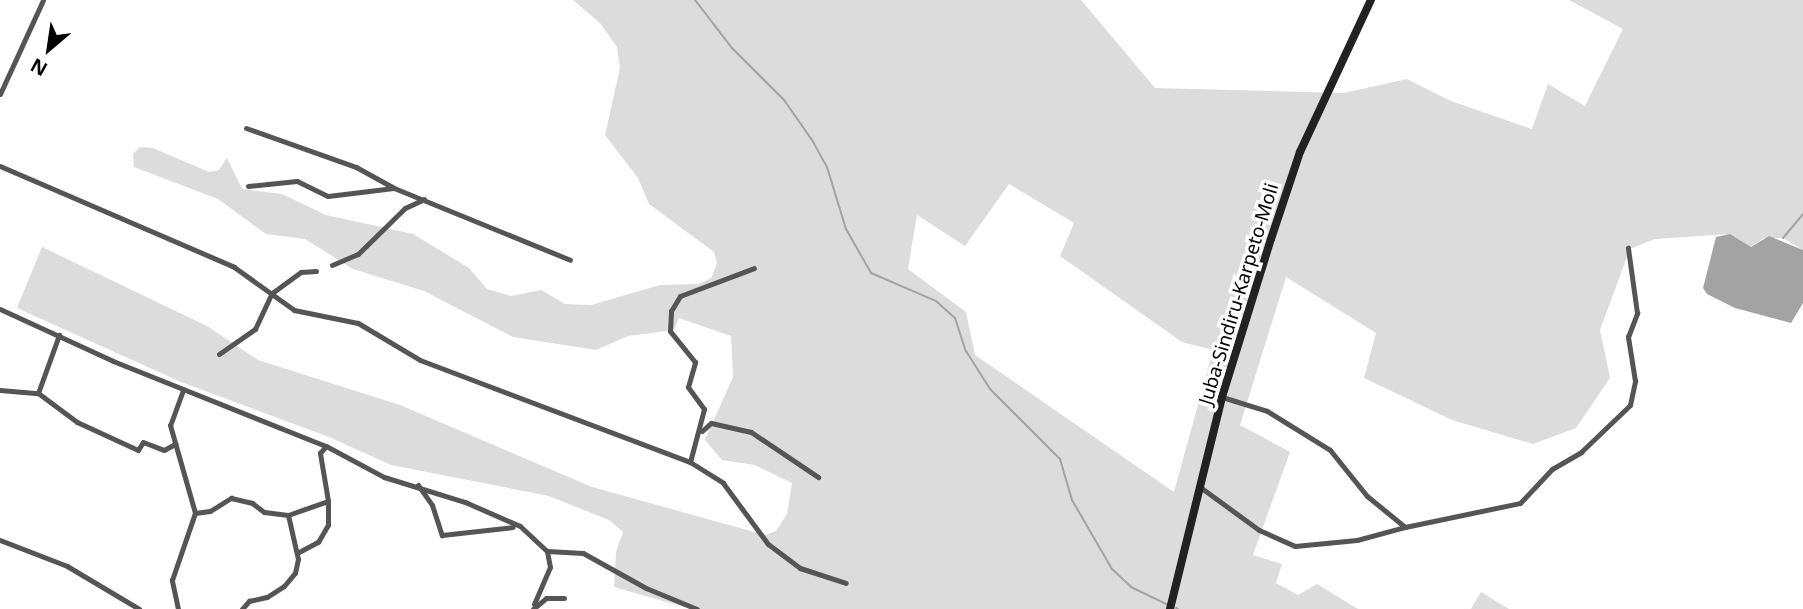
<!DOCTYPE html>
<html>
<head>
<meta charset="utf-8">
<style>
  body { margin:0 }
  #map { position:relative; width:1803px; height:609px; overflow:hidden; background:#fff; font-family:"Noto Sans",sans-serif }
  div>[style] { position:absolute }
  .green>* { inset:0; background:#dcdcdc }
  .water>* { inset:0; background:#a3a3a3 }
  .stream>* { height:2px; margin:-1px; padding:0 1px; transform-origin:1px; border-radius:1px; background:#a3a3a3 }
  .minor>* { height:5px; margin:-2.5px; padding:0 2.5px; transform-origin:2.5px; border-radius:2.5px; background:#555 }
  .secondary>* { height:8px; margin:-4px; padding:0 4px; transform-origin:4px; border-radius:4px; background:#222 }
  span { translate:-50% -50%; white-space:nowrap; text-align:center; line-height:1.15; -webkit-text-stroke:7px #fff; paint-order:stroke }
  .street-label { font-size:19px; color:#000 }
  .north { position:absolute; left:14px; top:14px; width:70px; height:70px; -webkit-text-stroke:5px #fff; paint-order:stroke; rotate:209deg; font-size:19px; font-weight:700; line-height:28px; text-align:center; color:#000 }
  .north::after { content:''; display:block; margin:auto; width:24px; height:32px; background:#000; clip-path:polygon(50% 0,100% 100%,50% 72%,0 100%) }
</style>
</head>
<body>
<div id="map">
  <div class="green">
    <i style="clip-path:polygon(evenodd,573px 0,1081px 0,1155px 88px,1344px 93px,1407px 79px,1451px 101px,1532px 129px,1548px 84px,1585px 106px,1623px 29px,1569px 0,1803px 0,1803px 250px,1783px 238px,1764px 238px,1751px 247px,1730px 234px,1655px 239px,1630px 249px,1600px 330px,1610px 378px,1576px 428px,1533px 444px,1452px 420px,1364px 378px,1376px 333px,1286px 277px,1240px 425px,1290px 452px,1253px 555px,1282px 564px,1276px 583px,1298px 595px,1317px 584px,1358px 609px,691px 609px,614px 587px,616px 552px,623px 532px,609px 520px,549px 496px,391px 465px,329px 437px,181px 382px,17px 308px,42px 247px,207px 326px,258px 360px,400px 405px,592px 487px,765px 535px,776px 531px,787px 514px,792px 483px,755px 465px,722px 460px,705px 440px,733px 377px,731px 336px,679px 318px,674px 330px,628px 336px,596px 350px,513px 337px,424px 291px,353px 269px,305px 239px,266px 234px,218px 199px,134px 167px,133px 154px,140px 147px,153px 148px,209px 172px,219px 170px,227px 158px,242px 189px,282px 194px,326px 215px,413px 234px,469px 268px,487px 289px,511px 296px,541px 290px,565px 304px,591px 305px,660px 285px,699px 284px,711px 278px,717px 263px,714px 252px,649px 204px,638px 178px,605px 135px,620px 68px,617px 47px,600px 23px,573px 0,1009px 184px,1074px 223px,1060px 256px,1182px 342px,1213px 350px,1174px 492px,975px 355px,966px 312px,908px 269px,917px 215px,965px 246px,1009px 184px)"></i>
    <i style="clip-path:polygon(1481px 592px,1509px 609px,1471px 609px)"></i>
  </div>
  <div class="water">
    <i style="clip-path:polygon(1730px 234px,1751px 247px,1769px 236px,1803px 250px,1803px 303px,1791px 323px,1735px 308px,1707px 294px,1703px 288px,1716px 237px)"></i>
  </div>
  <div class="stream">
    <i style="left:695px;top:0;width:61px;rotate:52.4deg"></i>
    <i style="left:732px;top:48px;width:74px;rotate:45deg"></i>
    <i style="left:784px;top:100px;width:49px;rotate:55deg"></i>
    <i style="left:812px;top:140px;width:31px;rotate:61deg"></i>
    <i style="left:827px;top:167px;width:65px;rotate:73deg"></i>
    <i style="left:846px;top:229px;width:51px;rotate:60.4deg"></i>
    <i style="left:871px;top:273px;width:71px;rotate:23.3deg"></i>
    <i style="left:936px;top:301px;width:25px;rotate:42deg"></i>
    <i style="left:955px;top:318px;width:35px;rotate:72deg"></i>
    <i style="left:966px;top:351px;width:45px;rotate:57.7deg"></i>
    <i style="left:990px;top:389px;width:99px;rotate:45deg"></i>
    <i style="left:1060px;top:459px;width:43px;rotate:73.7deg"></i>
    <i style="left:1072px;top:500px;width:80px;rotate:59.9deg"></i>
    <i style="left:1112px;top:569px;width:26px;rotate:43deg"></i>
    <i style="left:1131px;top:587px;width:41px;rotate:25.9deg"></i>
    <i style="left:1783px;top:238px;width:31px;rotate:-50deg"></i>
    <i style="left:1176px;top:608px;width:2px;rotate:27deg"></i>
  </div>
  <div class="minor">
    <i style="left:0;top:94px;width:103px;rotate:-65.4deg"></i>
    <i style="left:246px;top:128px;width:117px;rotate:19.5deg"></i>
    <i style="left:356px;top:167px;width:43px;rotate:28.9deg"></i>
    <i style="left:394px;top:188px;width:190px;rotate:22.2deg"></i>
    <i style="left:0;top:166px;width:255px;rotate:23.3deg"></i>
    <i style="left:234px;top:267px;width:74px;rotate:35.6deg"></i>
    <i style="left:294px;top:310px;width:65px;rotate:11.5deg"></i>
    <i style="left:358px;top:323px;width:72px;rotate:30.8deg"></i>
    <i style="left:420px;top:360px;width:289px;rotate:20.7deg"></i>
    <i style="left:690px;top:462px;width:55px;rotate:-75.2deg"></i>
    <i style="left:704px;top:409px;width:27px;rotate:-126deg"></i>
    <i style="left:688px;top:387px;width:26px;rotate:-74deg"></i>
    <i style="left:695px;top:362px;width:40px;rotate:-129deg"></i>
    <i style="left:670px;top:331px;width:20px;rotate:-87deg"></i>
    <i style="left:671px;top:311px;width:17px;rotate:-59deg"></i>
    <i style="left:680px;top:296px;width:79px;rotate:-20.7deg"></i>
    <i style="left:248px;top:186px;width:49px;rotate:-5.8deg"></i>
    <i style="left:297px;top:181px;width:34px;rotate:26deg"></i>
    <i style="left:328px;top:196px;width:66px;rotate:-6.9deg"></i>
    <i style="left:332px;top:265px;width:28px;rotate:-23deg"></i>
    <i style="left:358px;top:254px;width:66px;rotate:-44.4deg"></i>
    <i style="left:405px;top:208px;width:21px;rotate:-25deg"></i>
    <i style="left:0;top:309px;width:124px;rotate:24.7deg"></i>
    <i style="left:113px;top:361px;width:229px;rotate:21.8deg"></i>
    <i style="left:326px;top:446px;width:66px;rotate:28.1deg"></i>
    <i style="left:384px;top:477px;width:85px;rotate:17.2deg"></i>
    <i style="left:465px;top:502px;width:60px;rotate:23.6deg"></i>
    <i style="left:520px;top:526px;width:37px;rotate:43deg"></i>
    <i style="left:547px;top:551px;width:36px;rotate:3deg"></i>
    <i style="left:583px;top:553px;width:72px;rotate:29.1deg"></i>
    <i style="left:646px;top:588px;width:55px;rotate:22.4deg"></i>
    <i style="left:219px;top:354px;width:44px;rotate:-34.8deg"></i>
    <i style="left:255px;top:329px;width:40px;rotate:-65deg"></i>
    <i style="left:272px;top:293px;width:36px;rotate:-36deg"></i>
    <i style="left:301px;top:272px;width:15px;rotate:-4deg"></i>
    <i style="left:0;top:390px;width:38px;rotate:5deg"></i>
    <i style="left:38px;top:393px;width:49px;rotate:36.6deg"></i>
    <i style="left:77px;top:422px;width:67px;rotate:24.7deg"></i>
    <i style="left:138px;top:450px;width:9px;rotate:-58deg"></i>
    <i style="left:143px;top:442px;width:22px;rotate:21deg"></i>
    <i style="left:164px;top:450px;width:13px;rotate:-29deg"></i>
    <i style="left:183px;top:390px;width:37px;rotate:110deg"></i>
    <i style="left:170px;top:425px;width:91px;rotate:74.1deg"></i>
    <i style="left:38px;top:393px;width:62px;rotate:-70.1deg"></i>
    <i style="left:1222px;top:397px;width:47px;rotate:17.3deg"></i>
    <i style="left:1267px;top:411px;width:74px;rotate:31.8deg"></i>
    <i style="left:1330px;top:450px;width:59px;rotate:51.2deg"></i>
    <i style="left:1367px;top:496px;width:49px;rotate:39.2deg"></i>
    <i style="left:1405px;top:527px;width:117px;rotate:-11.8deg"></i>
    <i style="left:1520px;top:503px;width:47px;rotate:-46.7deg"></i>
    <i style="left:1552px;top:469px;width:34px;rotate:-30deg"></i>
    <i style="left:1581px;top:452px;width:68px;rotate:-43.8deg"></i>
    <i style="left:1630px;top:405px;width:25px;rotate:-78deg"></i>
    <i style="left:1635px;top:381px;width:45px;rotate:-99deg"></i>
    <i style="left:1628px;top:337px;width:26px;rotate:-69deg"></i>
    <i style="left:1637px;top:313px;width:66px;rotate:-97.9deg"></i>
    <i style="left:702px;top:431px;width:12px;rotate:-42deg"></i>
    <i style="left:711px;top:423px;width:41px;rotate:12.7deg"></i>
    <i style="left:751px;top:432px;width:81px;rotate:33.9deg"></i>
    <i style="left:690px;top:462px;width:39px;rotate:32deg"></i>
    <i style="left:723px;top:483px;width:76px;rotate:53.6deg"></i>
    <i style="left:768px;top:544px;width:40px;rotate:37deg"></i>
    <i style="left:800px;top:568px;width:48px;rotate:18.1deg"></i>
    <i style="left:418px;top:485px;width:24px;rotate:55deg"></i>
    <i style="left:432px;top:505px;width:32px;rotate:72deg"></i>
    <i style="left:442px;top:535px;width:71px;rotate:-6.4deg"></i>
    <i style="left:1200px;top:487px;width:73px;rotate:36.1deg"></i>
    <i style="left:1259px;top:530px;width:39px;rotate:24deg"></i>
    <i style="left:1295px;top:546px;width:62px;rotate:-5.5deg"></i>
    <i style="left:1357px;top:540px;width:50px;rotate:-15.2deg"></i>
    <i style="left:0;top:540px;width:72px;rotate:21.2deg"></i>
    <i style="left:67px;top:566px;width:84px;rotate:30.8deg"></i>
    <i style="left:297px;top:553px;width:24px;rotate:-28deg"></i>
    <i style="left:318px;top:542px;width:20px;rotate:-60deg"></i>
    <i style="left:328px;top:525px;width:24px;rotate:-90deg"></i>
    <i style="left:534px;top:604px;width:40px;rotate:-66.6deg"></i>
    <i style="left:550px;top:567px;width:16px;rotate:-101deg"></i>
    <i style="left:178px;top:609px;width:30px;rotate:-102deg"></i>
    <i style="left:172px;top:580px;width:71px;rotate:-71.1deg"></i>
    <i style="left:195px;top:513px;width:15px;rotate:-8deg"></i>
    <i style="left:210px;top:511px;width:25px;rotate:-32deg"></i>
    <i style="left:231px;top:498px;width:22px;rotate:13deg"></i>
    <i style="left:252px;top:503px;width:15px;rotate:37deg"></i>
    <i style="left:264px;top:512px;width:24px;rotate:7deg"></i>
    <i style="left:288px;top:515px;width:42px;rotate:-19.3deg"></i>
    <i style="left:328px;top:501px;width:49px;rotate:-99.5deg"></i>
    <i style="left:320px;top:453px;width:9px;rotate:-49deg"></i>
    <i style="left:242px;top:609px;width:11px;rotate:-49deg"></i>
    <i style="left:249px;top:601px;width:18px;rotate:-13deg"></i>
    <i style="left:267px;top:597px;width:20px;rotate:-33deg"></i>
    <i style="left:284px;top:586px;width:17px;rotate:-50deg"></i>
    <i style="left:295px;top:573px;width:14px;rotate:-78deg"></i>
    <i style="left:298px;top:559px;width:45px;rotate:-102.8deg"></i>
    <i style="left:533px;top:609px;width:17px;rotate:-40deg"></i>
    <i style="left:546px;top:598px;width:18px"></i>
  </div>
  <div class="secondary">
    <i style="left:1170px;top:609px;width:218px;rotate:-76.2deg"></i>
    <i style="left:1222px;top:397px;width:165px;rotate:-72.8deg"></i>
    <i style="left:1271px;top:239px;width:92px;rotate:-71.6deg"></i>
    <i style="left:1300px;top:152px;width:168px;rotate:-65deg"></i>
  </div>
  <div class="street-label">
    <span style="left:1239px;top:294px;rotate:-73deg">Juba-Sindiru-Karpeto-Moli</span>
  </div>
  <div class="north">N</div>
</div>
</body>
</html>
